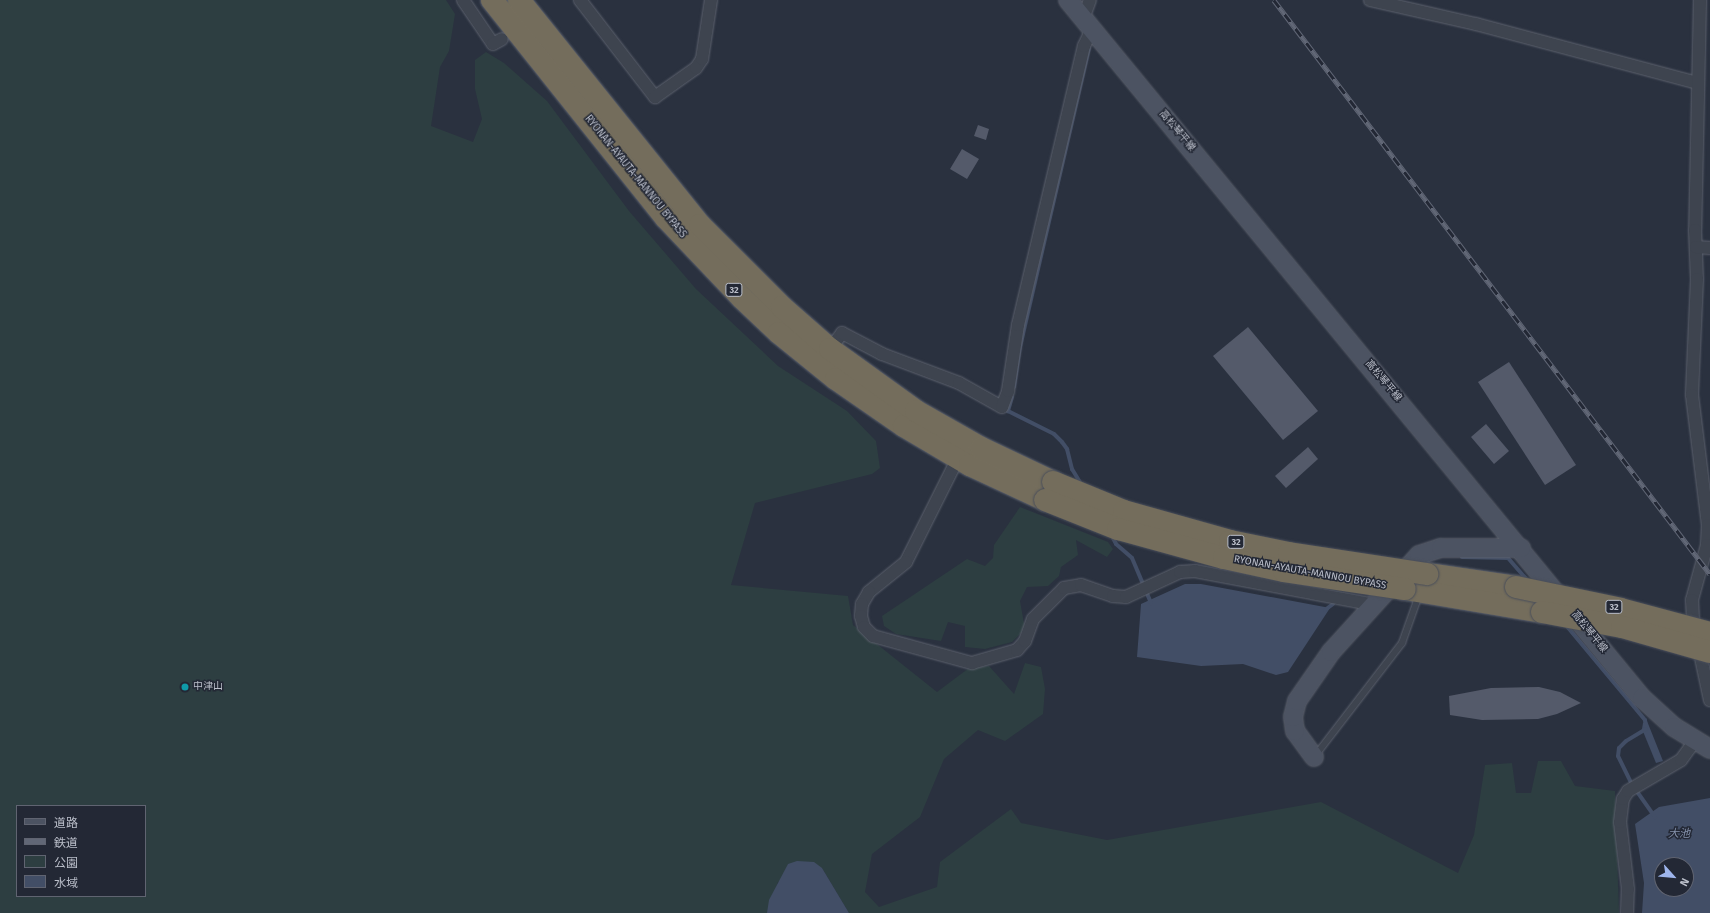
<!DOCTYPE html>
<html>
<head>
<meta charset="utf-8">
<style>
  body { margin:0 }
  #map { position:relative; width:1710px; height:913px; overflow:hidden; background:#2a313f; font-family:"Fira Sans","Noto Sans JP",sans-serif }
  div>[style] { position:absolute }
  .green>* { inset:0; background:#2d3e41 }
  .water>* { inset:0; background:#424e66 }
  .stream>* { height:4px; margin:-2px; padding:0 2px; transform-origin:2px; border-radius:2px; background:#424e66 }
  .building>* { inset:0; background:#545a6a }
  .roads { filter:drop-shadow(0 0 1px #5c616d) drop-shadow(0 0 1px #5c616d) }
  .lane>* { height:6px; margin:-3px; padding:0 3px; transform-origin:3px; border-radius:3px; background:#3e444f }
  .street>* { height:12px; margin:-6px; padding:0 6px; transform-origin:6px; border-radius:6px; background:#3e444f }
  .secondary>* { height:18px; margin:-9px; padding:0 9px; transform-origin:9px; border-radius:9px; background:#4c5362 }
  .highway>* { height:22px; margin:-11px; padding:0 11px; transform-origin:11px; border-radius:11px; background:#746d5c }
  .rail>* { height:4.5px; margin-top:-2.25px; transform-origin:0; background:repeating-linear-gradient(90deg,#232835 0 9px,#616776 0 18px); box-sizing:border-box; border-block:1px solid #616776 }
  .bridges { filter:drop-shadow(0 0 1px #494e5a) drop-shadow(0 0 1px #494e5a) }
  .highway-bridge>* { height:22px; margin:-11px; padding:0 11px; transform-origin:11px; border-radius:11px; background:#746d5c }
  .dots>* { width:11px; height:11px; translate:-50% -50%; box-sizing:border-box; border:2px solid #232835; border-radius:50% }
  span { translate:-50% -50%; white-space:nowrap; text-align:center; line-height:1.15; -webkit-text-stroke:3px #232835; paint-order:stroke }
  .shield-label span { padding:1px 3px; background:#232835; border:1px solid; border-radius:3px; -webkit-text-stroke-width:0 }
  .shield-label { font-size:9px; color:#bbbfca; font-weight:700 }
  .street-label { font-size:10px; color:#bbbfca }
  .poi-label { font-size:10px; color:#bbbfca }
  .left { translate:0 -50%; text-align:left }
  .water-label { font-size:11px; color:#8693ad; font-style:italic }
  .legend { position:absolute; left:16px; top:805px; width:130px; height:92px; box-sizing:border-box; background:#232835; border:1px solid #606471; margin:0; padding:5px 7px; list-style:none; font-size:12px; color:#bbbfca }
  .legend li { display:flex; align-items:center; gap:8px; height:20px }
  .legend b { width:20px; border:1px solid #606471 }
  .north { position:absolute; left:1654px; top:857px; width:40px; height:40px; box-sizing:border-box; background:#232835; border:1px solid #606471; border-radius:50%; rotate:117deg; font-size:11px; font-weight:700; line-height:16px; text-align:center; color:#bbbfca }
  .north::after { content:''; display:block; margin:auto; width:14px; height:18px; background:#9eb5ec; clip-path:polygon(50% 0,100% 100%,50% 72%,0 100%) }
</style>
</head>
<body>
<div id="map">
  <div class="green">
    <i style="clip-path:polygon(evenodd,0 0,446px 0,455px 14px,449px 51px,440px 67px,431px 126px,473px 142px,482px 119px,475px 89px,475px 60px,486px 52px,504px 63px,547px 101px,629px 211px,696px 289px,778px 366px,847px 411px,876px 441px,880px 468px,872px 474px,755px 503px,731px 585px,848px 596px,853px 625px,937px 692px,969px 668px,989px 666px,1014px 694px,1025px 663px,1041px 667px,1045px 689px,1043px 714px,1005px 741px,978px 730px,944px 759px,920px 817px,872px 854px,865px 892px,879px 907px,937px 887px,940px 862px,1011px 809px,1021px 823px,1107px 840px,1321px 802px,1458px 873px,1474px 835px,1485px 765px,1512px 763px,1516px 793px,1531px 793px,1538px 761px,1561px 761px,1575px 786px,1615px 791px,1619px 913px,849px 913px,822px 868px,778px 882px,767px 913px,0 913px,0 0,17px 806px,145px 806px,145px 896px,17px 896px,17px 806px)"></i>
    <i style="clip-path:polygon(1020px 507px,1108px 542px,1113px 549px,1107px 557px,1076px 540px,1078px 555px,1061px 567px,1059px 576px,1048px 586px,1027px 587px,1020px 601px,1025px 629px,1012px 642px,985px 649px,965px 647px,965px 626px,948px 622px,941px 641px,896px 634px,884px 626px,882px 616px,967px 559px,985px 566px,993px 558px,994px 545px)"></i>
  </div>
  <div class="water">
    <i style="clip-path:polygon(1185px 584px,1201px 584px,1330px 608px,1288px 672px,1276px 675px,1243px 664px,1201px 666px,1137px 657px,1141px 604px)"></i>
    <i style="clip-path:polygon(1647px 721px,1663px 761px,1656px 763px,1642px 729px,1643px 723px)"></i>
    <i style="clip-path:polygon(evenodd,1710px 798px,1710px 913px,1642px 913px,1644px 883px,1635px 824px,1659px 807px,1710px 798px,1662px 865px,1686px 865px,1686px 889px,1662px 889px,1662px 865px)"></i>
    <i style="clip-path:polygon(797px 861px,814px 862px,822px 868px,849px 913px,767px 913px,769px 900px,788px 864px)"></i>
  </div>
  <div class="stream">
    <i style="left:1014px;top:387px;width:40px;rotate:-81.5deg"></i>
    <i style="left:1020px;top:347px;width:306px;rotate:-77deg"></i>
    <i style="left:1012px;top:397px;width:15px;rotate:106deg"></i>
    <i style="left:1008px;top:411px;width:51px;rotate:26.6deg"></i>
    <i style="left:1054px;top:434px;width:11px;rotate:45deg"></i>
    <i style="left:1062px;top:442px;width:9px;rotate:54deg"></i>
    <i style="left:1067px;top:449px;width:21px;rotate:76deg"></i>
    <i style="left:1072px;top:469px;width:17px;rotate:59deg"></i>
    <i style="left:1111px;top:534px;width:11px;rotate:63deg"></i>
    <i style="left:1116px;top:544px;width:21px;rotate:41deg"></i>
    <i style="left:1132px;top:558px;width:49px;rotate:67.1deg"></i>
    <i style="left:1462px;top:557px;width:46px;rotate:1.2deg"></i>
    <i style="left:1508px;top:558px;width:30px;rotate:49deg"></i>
    <i style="left:1325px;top:610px;width:10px;rotate:-37deg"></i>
    <i style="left:1565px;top:624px;width:125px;rotate:50.2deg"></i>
    <i style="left:1645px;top:720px;width:9px;rotate:84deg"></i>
    <i style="left:1646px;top:729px;width:23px;rotate:149deg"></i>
    <i style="left:1626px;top:741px;width:10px;rotate:135deg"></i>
    <i style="left:1619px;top:748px;width:8px;rotate:97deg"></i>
    <i style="left:1618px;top:756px;width:30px;rotate:64deg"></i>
    <i style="left:1631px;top:783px;width:42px;rotate:54.8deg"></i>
  </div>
  <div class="building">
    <i style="clip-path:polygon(978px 125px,989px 129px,986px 140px,974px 136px)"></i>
    <i style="clip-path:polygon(962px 149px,979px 159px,967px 179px,950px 169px)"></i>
    <i style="clip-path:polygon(1248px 327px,1318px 411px,1283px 440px,1213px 356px)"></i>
    <i style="clip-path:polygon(1509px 362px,1576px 465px,1545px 485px,1478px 382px)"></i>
    <i style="clip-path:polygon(1486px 424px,1509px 451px,1494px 464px,1471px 437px)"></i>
    <i style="clip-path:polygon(1308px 447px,1318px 459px,1286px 488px,1275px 476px)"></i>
    <i style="clip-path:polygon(1539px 687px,1560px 692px,1581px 703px,1557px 714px,1538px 719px,1482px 720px,1450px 715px,1449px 696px,1491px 688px)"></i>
  </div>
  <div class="roads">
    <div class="lane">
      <i style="left:1315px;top:756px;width:143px;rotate:-52.4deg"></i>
      <i style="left:1402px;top:643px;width:51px;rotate:-70.5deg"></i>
    </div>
    <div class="street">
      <i style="left:463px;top:0;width:53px;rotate:55.7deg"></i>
      <i style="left:493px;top:44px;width:10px;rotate:-29deg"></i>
      <i style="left:580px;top:0;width:123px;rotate:52.3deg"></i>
      <i style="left:655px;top:97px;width:50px;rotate:-35.3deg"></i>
      <i style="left:696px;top:68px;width:11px;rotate:-56deg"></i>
      <i style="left:702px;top:59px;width:60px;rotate:-81.3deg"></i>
      <i style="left:1370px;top:0;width:109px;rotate:12.8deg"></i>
      <i style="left:1476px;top:24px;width:229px;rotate:14.9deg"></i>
      <i style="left:1700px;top:0;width:230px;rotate:91.2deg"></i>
      <i style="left:1695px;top:230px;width:49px;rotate:87.7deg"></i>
      <i style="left:1697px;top:279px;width:116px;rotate:92.5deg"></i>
      <i style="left:1692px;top:395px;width:131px;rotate:83deg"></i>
      <i style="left:1708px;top:525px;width:20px;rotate:93deg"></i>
      <i style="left:1707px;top:545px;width:57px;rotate:105.3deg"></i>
      <i style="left:1692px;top:600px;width:20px;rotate:87deg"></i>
      <i style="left:1693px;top:620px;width:82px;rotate:78deg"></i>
      <i style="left:1083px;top:19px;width:20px;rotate:-70deg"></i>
      <i style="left:1696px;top:247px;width:14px;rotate:4deg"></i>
      <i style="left:830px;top:349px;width:20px;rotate:-53deg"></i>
      <i style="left:842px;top:333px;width:45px;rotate:27.7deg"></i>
      <i style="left:882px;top:354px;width:82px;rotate:20.6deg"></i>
      <i style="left:959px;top:383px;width:49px;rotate:29.2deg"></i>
      <i style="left:1002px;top:407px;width:17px;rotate:-69deg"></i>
      <i style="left:1008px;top:391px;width:67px;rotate:-81.4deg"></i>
      <i style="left:1018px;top:325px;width:287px;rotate:-76.7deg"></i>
      <i style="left:1084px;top:46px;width:19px;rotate:-65deg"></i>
      <i style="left:958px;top:458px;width:116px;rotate:116.6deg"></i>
      <i style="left:906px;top:562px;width:48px;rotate:141deg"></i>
      <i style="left:869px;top:592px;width:14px;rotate:120deg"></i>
      <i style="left:862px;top:604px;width:12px;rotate:95deg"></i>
      <i style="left:861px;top:616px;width:11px;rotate:75deg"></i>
      <i style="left:864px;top:627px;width:13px;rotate:45deg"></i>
      <i style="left:873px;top:636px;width:103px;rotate:15.3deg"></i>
      <i style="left:972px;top:663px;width:47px;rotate:-16.1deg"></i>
      <i style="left:1017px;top:650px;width:12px;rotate:-48deg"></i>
      <i style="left:1025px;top:641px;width:23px;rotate:-70deg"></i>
      <i style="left:1033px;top:619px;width:44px;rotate:-45deg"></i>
      <i style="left:1064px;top:588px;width:17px;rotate:-10deg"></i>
      <i style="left:1081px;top:585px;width:34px;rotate:19deg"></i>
      <i style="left:1113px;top:596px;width:13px;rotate:4deg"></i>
      <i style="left:1126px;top:597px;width:60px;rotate:-24.8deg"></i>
      <i style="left:1180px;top:572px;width:15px;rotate:-4deg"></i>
      <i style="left:1195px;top:571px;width:183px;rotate:10.7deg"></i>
      <i style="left:1627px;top:913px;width:24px;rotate:-88deg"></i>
      <i style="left:1628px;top:889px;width:67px;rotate:-96.8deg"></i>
      <i style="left:1620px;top:822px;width:23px;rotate:-83deg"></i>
      <i style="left:1623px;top:799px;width:9px;rotate:-58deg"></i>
      <i style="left:1628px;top:791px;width:61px;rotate:-30.3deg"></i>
      <i style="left:1681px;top:760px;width:24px;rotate:-54deg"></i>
    </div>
    <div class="secondary">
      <i style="left:1068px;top:0;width:904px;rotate:50.57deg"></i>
      <i style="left:1642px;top:698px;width:43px;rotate:42.2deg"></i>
      <i style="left:1674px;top:727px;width:42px;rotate:31.4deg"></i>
      <i style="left:1314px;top:757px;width:32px;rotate:-126deg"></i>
      <i style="left:1295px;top:731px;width:14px;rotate:-98deg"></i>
      <i style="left:1293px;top:717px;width:16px;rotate:-76deg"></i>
      <i style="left:1297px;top:701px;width:60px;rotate:-55.2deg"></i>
      <i style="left:1331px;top:652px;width:131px;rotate:-47.8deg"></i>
      <i style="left:1419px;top:555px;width:23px;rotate:-18deg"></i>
      <i style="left:1441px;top:548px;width:80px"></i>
    </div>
    <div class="highway">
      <i style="left:492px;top:0;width:279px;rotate:51.4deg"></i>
      <i style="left:666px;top:218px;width:110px;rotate:46.5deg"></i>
      <i style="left:742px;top:298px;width:51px;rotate:43.4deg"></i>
      <i style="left:779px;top:333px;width:73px;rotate:38.9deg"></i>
      <i style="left:836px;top:379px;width:83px;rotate:34.7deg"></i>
      <i style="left:904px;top:426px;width:77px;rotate:30.6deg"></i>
      <i style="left:970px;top:465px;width:83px;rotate:25deg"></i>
      <i style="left:519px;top:0;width:289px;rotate:51.2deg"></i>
      <i style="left:700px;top:225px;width:116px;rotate:45deg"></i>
      <i style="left:782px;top:307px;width:64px;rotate:41.2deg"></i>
      <i style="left:830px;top:349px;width:106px;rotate:35.8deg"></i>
      <i style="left:916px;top:411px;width:75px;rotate:29.6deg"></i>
      <i style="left:981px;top:448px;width:80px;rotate:25.3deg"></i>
      <i style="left:1427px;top:574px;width:90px;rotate:8.3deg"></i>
      <i style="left:1405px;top:589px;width:139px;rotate:9.5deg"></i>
    </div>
  </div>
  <div class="rail">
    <i style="left:1274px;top:0;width:721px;rotate:52.78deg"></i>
  </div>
  <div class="bridges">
    <div class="highway-bridge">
      <i style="left:1053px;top:482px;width:77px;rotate:22.2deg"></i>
      <i style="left:1124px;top:511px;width:110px;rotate:15.8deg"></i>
      <i style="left:1230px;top:541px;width:60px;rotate:11.5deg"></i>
      <i style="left:1289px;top:553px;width:140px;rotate:8.7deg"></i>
      <i style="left:1045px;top:500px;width:79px;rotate:21.7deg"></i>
      <i style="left:1118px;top:529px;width:110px;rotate:15.3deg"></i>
      <i style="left:1224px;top:558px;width:61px;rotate:12.2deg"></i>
      <i style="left:1284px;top:571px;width:122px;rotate:8.5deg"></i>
      <i style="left:1516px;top:587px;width:107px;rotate:11.8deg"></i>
      <i style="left:1621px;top:609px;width:92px;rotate:15.1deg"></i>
      <i style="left:1542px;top:612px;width:81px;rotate:10.6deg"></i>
      <i style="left:1622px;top:627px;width:91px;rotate:15.9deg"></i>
    </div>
  </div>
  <div class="dots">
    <i style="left:185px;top:687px;background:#0f9aa8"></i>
  </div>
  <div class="shield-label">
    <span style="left:734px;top:290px">32</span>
    <span style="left:1236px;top:542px">32</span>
    <span style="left:1614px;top:607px">32</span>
  </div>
  <div class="street-label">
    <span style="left:1177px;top:131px;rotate:50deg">高松琴平線</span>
    <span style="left:635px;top:177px;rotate:51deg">RYONAN-AYAUTA-MANNOU BYPASS</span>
    <span style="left:1383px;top:381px;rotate:50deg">高松琴平線</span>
    <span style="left:1310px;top:573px;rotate:10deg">RYONAN-AYAUTA-MANNOU BYPASS</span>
    <span style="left:1589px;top:632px;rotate:51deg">高松琴平線</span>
  </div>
  <div class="poi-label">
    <span class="left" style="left:193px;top:687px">中津山</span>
  </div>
  <div class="water-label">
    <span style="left:1679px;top:834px">大池</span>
  </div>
  <ul class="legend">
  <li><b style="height:5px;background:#4c5362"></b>道路</li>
  <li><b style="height:5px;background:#616776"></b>鉄道</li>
  <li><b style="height:11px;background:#2d3e41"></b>公園</li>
  <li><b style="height:11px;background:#424e66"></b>水域</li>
  </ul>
  <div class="north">N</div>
</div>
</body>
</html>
